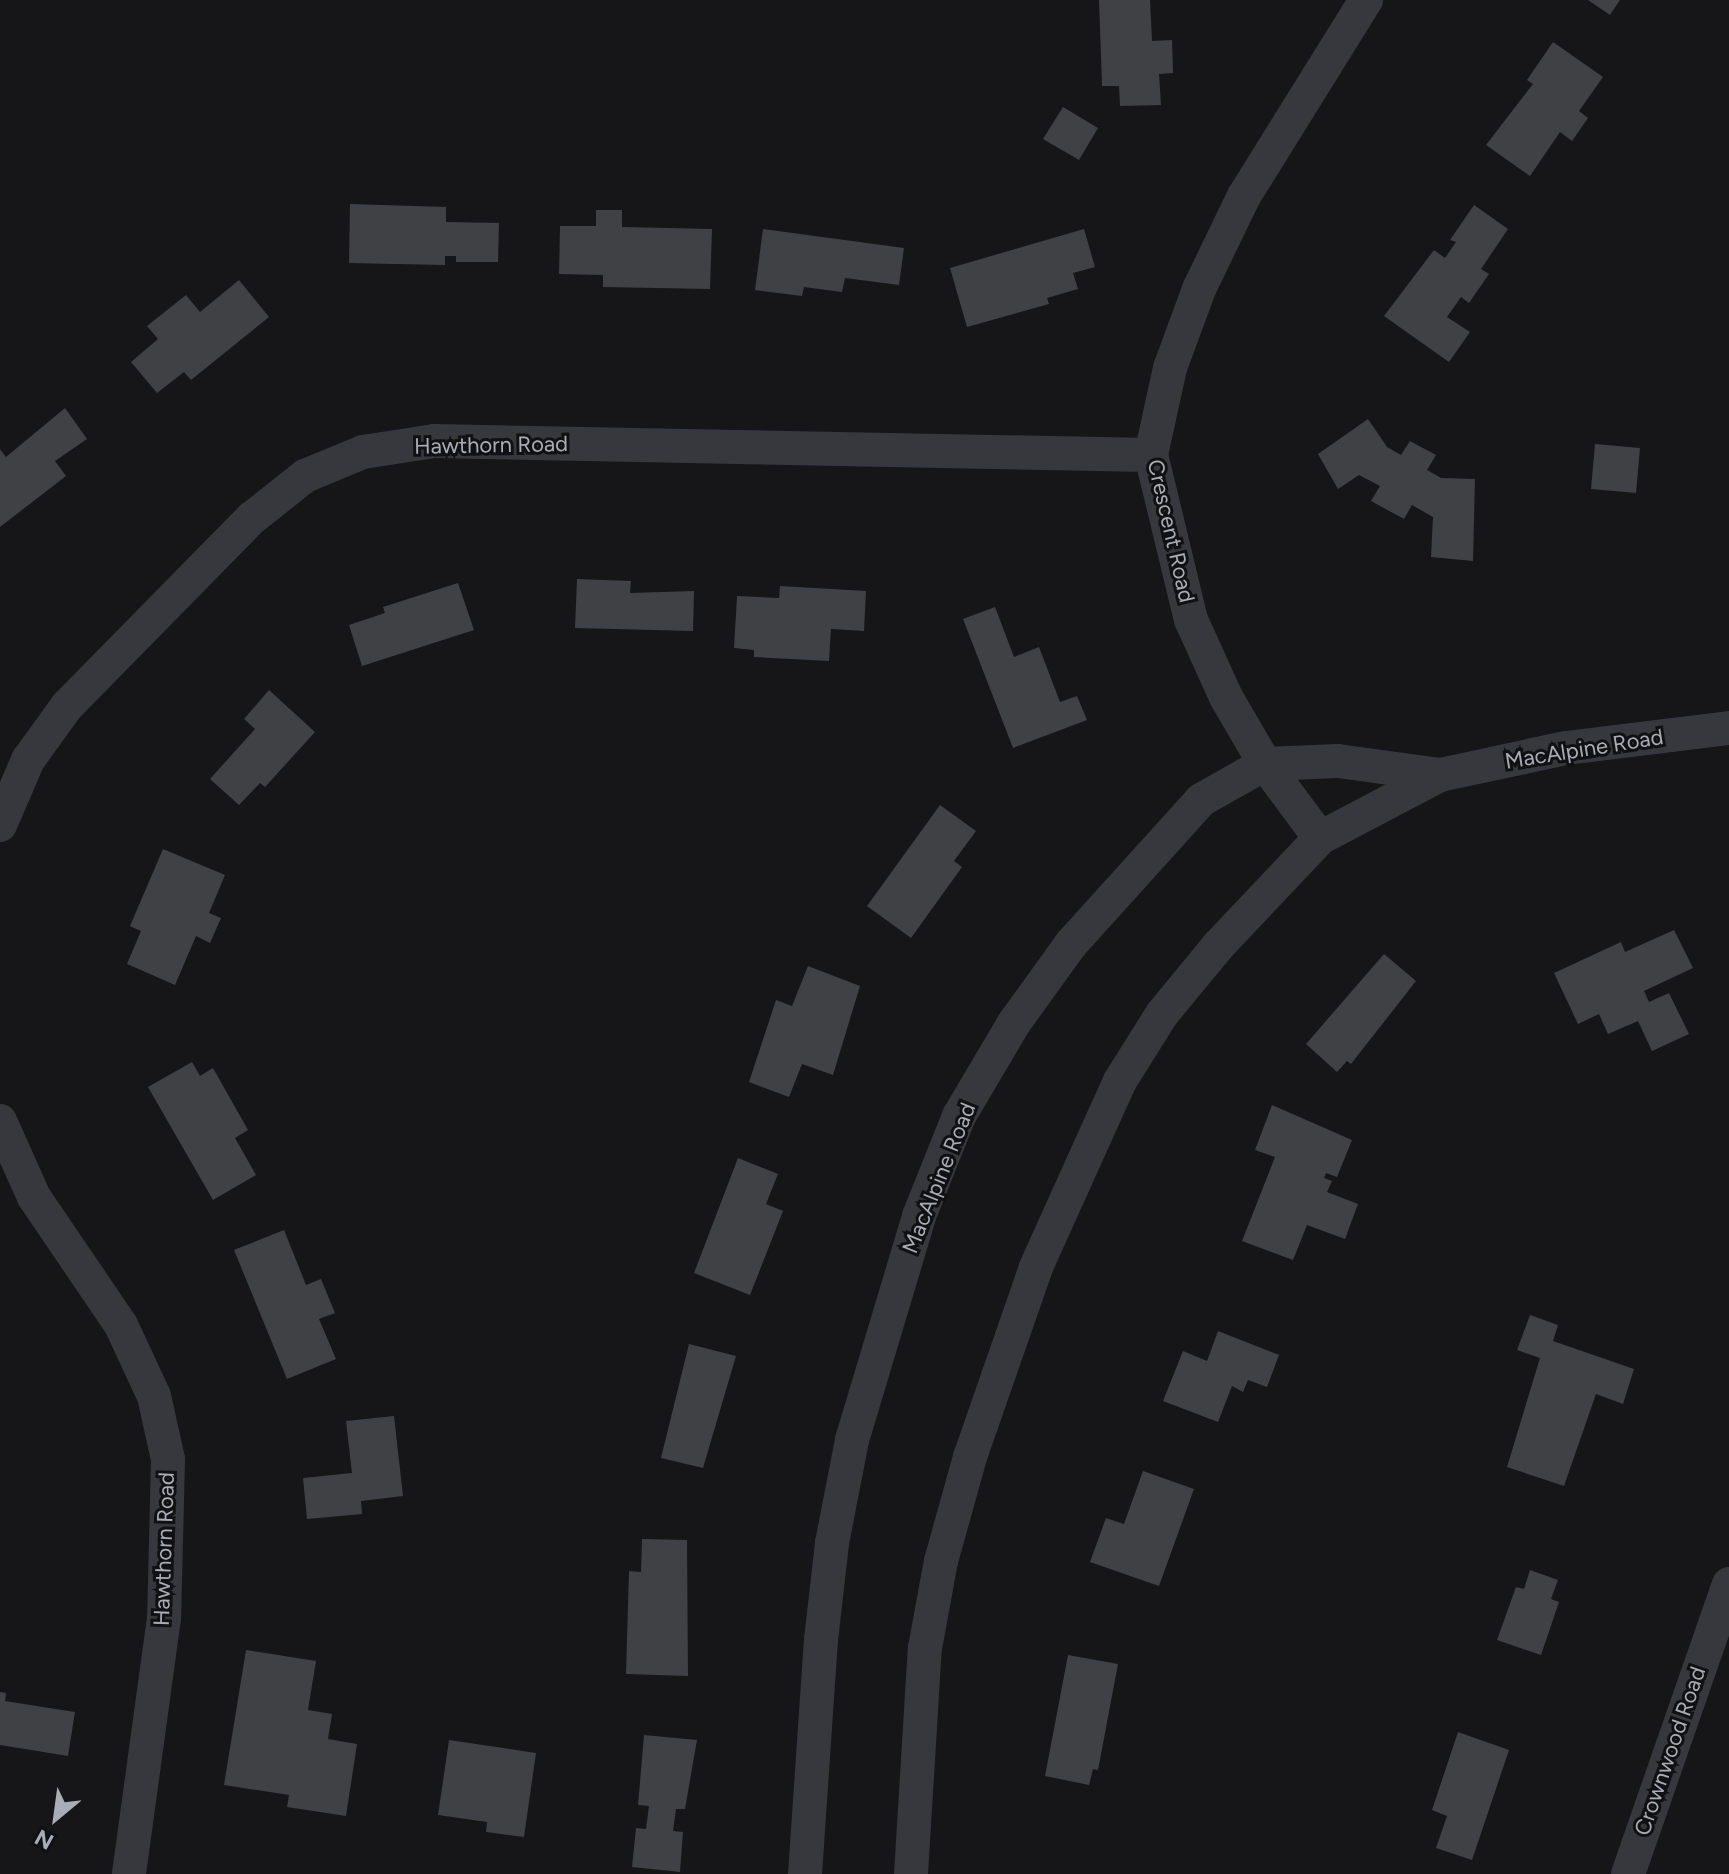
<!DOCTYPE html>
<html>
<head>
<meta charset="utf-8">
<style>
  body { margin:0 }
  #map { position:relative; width:1729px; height:1874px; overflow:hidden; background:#161618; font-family:Figtree,sans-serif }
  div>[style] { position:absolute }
  .building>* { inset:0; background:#404145 }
  .minor>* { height:34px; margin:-17px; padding:0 17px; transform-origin:17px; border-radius:17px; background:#37383d }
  span { translate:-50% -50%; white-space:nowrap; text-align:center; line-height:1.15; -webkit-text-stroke:6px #111113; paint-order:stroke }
  .street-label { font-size:22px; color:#a8adb8 }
  .north { position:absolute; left:16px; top:1778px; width:80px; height:80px; -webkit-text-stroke:6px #111113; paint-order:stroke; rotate:209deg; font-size:22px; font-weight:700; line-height:32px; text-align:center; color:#a8adb8 }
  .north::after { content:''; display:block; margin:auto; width:28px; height:36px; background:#a8adb8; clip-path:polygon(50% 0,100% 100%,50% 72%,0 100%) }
</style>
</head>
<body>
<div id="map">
  <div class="building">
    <i style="clip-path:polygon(1099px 0,1150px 0,1152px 41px,1172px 40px,1173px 73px,1159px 74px,1161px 105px,1120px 106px,1119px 86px,1102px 86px)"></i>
    <i style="clip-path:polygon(1588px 0,1620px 0,1610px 15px)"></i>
    <i style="clip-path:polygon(1553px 42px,1603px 77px,1579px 111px,1588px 118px,1572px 141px,1560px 132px,1530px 176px,1486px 145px,1533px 84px,1527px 80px)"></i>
    <i style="clip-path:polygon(1063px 107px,1098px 128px,1079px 160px,1043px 139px)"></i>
    <i style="clip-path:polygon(350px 204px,446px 207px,446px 222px,499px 223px,498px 262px,456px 262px,456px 256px,445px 256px,445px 265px,349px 263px)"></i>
    <i style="clip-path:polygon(1474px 205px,1508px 229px,1481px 269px,1489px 274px,1469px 303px,1461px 297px,1447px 317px,1470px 332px,1449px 362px,1384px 316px,1434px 250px,1445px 258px,1456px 242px,1450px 240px)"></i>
    <i style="clip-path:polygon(596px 210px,622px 210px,622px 227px,712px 229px,710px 289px,603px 287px,603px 275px,559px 274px,560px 226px,596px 226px)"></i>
    <i style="clip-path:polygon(763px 229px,904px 248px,899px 285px,845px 278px,842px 292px,804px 287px,802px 296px,755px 290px)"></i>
    <i style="clip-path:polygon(1084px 229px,1095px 267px,1073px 273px,1078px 289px,1047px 298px,1049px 304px,967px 327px,950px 268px)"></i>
    <i style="clip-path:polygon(239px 280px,269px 317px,191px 380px,184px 372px,157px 393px,131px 362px,158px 339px,147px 326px,186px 295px,200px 312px)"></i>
    <i style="clip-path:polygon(65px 408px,87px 439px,55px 461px,66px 476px,0 527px,0 449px,6px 457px)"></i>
    <i style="clip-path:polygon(1368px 419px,1387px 447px,1401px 455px,1410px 441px,1436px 455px,1427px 470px,1441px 478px,1475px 479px,1473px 561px,1431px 557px,1433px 517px,1412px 505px,1404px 519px,1371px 501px,1380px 486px,1359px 475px,1338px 489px,1318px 454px)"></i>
    <i style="clip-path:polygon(1595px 444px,1640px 448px,1636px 493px,1591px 489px)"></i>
    <i style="clip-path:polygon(577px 579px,631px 581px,630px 593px,694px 591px,693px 631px,575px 628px)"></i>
    <i style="clip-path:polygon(458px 583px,474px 630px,362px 666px,349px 625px,385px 613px,383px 607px)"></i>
    <i style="clip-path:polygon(780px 586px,866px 591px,864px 631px,831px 629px,829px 661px,754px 657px,754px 650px,734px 648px,737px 596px,779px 598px)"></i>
    <i style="clip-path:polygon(995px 607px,1014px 657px,1039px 647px,1060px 702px,1077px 696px,1087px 720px,1013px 748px,963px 619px)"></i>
    <i style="clip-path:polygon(269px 690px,315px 732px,265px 787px,260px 783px,239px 805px,210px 779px,255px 729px,244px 719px)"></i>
    <i style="clip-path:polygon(940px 805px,976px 831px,954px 861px,962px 867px,911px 938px,867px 906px)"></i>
    <i style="clip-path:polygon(163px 849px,225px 875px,209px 913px,221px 918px,210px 943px,196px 936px,175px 985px,127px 964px,141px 931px,130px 926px)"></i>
    <i style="clip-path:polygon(1674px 930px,1693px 968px,1644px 991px,1649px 1002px,1669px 993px,1689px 1034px,1652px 1051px,1638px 1021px,1608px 1034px,1599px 1014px,1578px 1024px,1554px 973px,1621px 942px,1625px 952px)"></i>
    <i style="clip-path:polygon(1384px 954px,1416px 981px,1351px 1064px,1347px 1061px,1337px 1072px,1306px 1044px)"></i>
    <i style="clip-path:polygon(808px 966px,860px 986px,833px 1075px,802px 1064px,789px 1097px,749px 1082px,776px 1000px,792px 1006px)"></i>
    <i style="clip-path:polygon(192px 1062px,200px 1076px,213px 1068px,248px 1130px,235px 1138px,256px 1175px,213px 1200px,148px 1087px)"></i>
    <i style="clip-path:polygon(1272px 1105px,1352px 1140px,1337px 1177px,1326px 1173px,1324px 1178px,1332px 1181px,1327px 1192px,1358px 1204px,1345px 1239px,1307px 1225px,1293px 1260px,1242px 1241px,1275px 1157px,1255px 1150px)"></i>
    <i style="clip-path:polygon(738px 1158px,778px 1174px,766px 1204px,783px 1211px,750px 1295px,694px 1273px)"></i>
    <i style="clip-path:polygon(284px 1230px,306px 1285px,321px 1279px,335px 1313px,319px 1319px,336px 1359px,287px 1379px,234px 1250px)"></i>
    <i style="clip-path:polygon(1530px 1315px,1558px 1325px,1553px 1341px,1634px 1369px,1623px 1404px,1596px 1394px,1564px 1486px,1507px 1467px,1540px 1358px,1517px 1350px)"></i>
    <i style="clip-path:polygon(1218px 1331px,1279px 1355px,1267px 1387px,1248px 1380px,1243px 1392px,1232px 1386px,1218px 1422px,1163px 1401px,1183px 1351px,1207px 1361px)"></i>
    <i style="clip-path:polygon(689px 1344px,736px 1356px,703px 1468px,661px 1458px)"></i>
    <i style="clip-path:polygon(394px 1416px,403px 1496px,361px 1501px,362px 1514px,307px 1519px,303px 1478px,352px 1473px,346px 1421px)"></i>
    <i style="clip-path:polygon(1143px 1471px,1194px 1489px,1159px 1586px,1090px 1562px,1106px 1518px,1124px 1524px)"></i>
    <i style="clip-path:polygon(642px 1539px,687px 1540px,688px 1676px,626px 1674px,629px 1571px,641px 1572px)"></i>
    <i style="clip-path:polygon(1530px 1570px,1558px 1580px,1551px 1599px,1559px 1602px,1541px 1655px,1497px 1640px,1516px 1587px,1524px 1589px)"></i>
    <i style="clip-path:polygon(246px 1650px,316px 1661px,308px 1710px,332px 1714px,328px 1739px,357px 1744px,346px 1816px,287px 1807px,289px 1795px,224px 1785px)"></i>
    <i style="clip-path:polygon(1068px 1655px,1118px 1664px,1098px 1770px,1093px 1769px,1089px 1785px,1045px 1776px)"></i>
    <i style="clip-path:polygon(0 1692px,6px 1693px,5px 1701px,75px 1712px,68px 1756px,0 1745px)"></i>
    <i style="clip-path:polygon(1458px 1732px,1509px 1750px,1472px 1860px,1436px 1848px,1447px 1816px,1432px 1810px)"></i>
    <i style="clip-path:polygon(644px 1735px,697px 1740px,685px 1809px,676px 1809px,673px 1831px,683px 1832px,680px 1872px,632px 1867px,636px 1828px,646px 1829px,649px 1806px,638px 1805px)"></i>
    <i style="clip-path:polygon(449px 1740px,536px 1753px,524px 1837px,486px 1832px,487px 1822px,438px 1815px)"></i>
  </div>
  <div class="minor">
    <i style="left:0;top:825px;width:71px;rotate:-66.7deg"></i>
    <i style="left:28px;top:760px;width:67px;rotate:-54.2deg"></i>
    <i style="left:67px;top:706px;width:264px;rotate:-45.5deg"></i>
    <i style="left:252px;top:518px;width:68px;rotate:-38.4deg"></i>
    <i style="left:305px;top:476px;width:63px;rotate:-22.5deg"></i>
    <i style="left:363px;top:452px;width:72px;rotate:-8.8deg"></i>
    <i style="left:434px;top:441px;width:717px;rotate:1.12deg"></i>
    <i style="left:1320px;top:838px;width:92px;rotate:-126.6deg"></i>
    <i style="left:1265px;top:764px;width:78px;rotate:-120.2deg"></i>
    <i style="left:1226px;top:697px;width:85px;rotate:-114.4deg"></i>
    <i style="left:1191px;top:620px;width:170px;rotate:-103.6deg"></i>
    <i style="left:1151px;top:455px;width:89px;rotate:-77.7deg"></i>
    <i style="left:1170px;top:368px;width:84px;rotate:-69.8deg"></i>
    <i style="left:1199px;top:289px;width:103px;rotate:-64.2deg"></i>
    <i style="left:1244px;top:196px;width:231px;rotate:-58.1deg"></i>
    <i style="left:0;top:1121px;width:83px;rotate:65.9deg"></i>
    <i style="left:34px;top:1197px;width:155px;rotate:55.8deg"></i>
    <i style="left:121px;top:1325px;width:78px;rotate:65.1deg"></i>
    <i style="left:154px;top:1396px;width:65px;rotate:77.5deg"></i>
    <i style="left:168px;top:1459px;width:159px;rotate:91.4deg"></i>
    <i style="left:164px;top:1618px;width:258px;rotate:97.8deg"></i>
    <i style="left:805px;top:1874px;width:235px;rotate:-86.1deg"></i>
    <i style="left:821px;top:1640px;width:98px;rotate:-83.5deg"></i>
    <i style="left:832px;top:1543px;width:105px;rotate:-79deg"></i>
    <i style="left:852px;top:1440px;width:234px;rotate:-73.3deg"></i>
    <i style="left:919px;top:1216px;width:108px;rotate:-68.2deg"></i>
    <i style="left:959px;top:1116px;width:108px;rotate:-59.4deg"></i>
    <i style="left:1014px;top:1023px;width:97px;rotate:-54.2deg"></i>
    <i style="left:1071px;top:944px;width:194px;rotate:-47.9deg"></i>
    <i style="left:1201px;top:800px;width:73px;rotate:-29.4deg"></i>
    <i style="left:1265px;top:764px;width:73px;rotate:-2.4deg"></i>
    <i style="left:1338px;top:761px;width:103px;rotate:7.8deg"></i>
    <i style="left:911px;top:1874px;width:226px;rotate:-86.5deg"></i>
    <i style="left:925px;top:1648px;width:88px;rotate:-79.6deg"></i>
    <i style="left:941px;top:1561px;width:108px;rotate:-74.4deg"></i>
    <i style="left:970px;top:1457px;width:201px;rotate:-70.8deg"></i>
    <i style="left:1036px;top:1267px;width:204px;rotate:-65.7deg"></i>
    <i style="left:1120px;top:1081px;width:79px;rotate:-57.9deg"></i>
    <i style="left:1162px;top:1014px;width:88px;rotate:-50.5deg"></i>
    <i style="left:1218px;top:946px;width:149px;rotate:-46.6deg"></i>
    <i style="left:1320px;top:838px;width:136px;rotate:-27.7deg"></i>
    <i style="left:1440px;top:775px;width:129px;rotate:-12.1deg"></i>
    <i style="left:1566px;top:748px;width:164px;rotate:-7deg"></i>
    <i style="left:1628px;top:1874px;width:307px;rotate:-70.8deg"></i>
  </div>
  <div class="street-label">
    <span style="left:491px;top:445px;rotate:-1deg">Hawthorn Road</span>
    <span style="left:1171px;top:531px;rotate:77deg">Crescent Road</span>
    <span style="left:1584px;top:749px;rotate:-9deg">MacAlpine Road</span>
    <span style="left:939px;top:1178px;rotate:-68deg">MacAlpine Road</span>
    <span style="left:164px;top:1549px;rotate:-88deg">Hawthorn Road</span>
    <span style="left:1670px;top:1751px;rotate:-71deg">Crownwood Road</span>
  </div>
  <div class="north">N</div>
</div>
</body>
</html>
